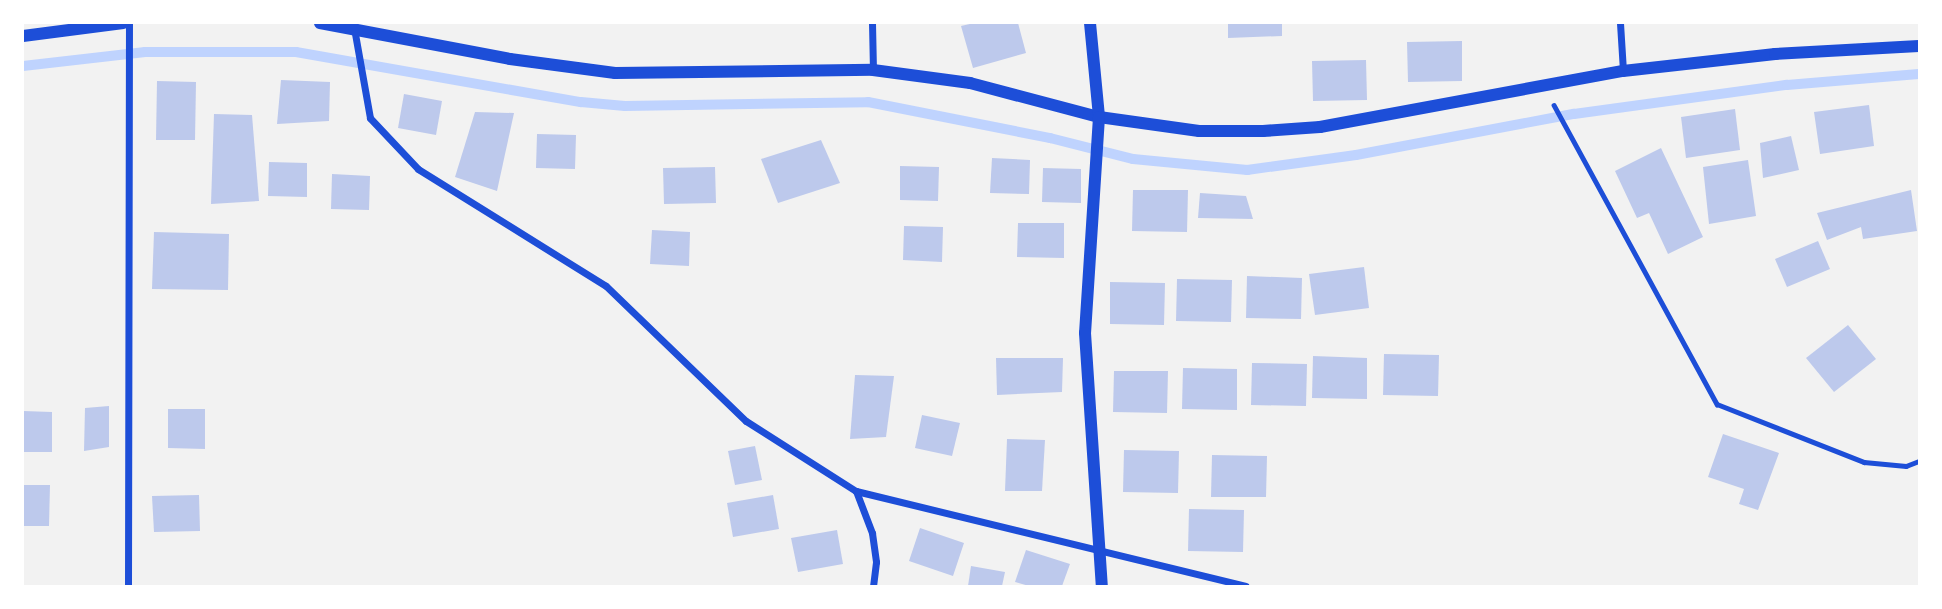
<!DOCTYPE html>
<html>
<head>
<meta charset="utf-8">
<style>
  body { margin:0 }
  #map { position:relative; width:1942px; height:609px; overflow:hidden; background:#f2f2f2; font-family:"Playfair Display",serif }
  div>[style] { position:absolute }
  .stream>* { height:10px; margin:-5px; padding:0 5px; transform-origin:5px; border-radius:5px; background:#bfd3fe }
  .building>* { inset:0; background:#bdc9ec }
  .path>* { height:4.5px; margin:-2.25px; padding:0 2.25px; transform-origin:2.25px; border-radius:2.25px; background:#1d4ed8 }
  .minor>* { height:7px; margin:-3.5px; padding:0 3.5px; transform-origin:3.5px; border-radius:3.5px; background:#1d4ed8 }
  .tertiary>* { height:12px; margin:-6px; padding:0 6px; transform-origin:6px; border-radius:6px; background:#1d4ed8 }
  span { translate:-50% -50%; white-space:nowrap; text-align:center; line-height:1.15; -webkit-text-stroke:7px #fff; paint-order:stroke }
  .frame { position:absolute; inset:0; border:24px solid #fff; pointer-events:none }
</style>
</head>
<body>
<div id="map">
  <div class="stream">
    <i style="left:23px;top:66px;width:123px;rotate:-6.5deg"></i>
    <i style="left:145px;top:52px;width:151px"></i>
    <i style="left:296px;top:52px;width:289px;rotate:10deg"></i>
    <i style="left:581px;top:102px;width:44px;rotate:5.2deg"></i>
    <i style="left:625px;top:106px;width:243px;rotate:-0.9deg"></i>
    <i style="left:868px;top:102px;width:186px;rotate:11.2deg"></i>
    <i style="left:1050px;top:138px;width:86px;rotate:14.2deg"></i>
    <i style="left:1133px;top:159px;width:115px;rotate:5.5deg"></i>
    <i style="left:1247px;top:170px;width:110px;rotate:-7.8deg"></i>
    <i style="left:1356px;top:155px;width:222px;rotate:-10.7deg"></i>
    <i style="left:1574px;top:114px;width:215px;rotate:-7.8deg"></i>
    <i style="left:1787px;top:85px;width:132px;rotate:-4.8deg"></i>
  </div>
  <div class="building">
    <i style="clip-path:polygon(974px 23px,1018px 23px,1026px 53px,973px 68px,961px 26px)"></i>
    <i style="clip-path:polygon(1228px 23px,1282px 23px,1282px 36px,1228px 38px)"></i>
    <i style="clip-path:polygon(1462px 41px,1462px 81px,1408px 82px,1407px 42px)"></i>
    <i style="clip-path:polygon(1366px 60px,1367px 100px,1313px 101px,1312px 61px)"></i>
    <i style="clip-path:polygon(281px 80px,330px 82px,329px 121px,277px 124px)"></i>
    <i style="clip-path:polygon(157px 81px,196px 82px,195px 140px,156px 140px)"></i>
    <i style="clip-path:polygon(404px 94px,442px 101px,436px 135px,398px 128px)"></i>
    <i style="clip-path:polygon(1869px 105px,1874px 146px,1820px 154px,1814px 112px)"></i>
    <i style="clip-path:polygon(1735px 109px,1740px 150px,1686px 158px,1681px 117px)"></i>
    <i style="clip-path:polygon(475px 112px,514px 113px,497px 191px,455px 177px)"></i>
    <i style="clip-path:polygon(214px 114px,252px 115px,259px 201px,211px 204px)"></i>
    <i style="clip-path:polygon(537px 134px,576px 135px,575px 169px,536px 168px)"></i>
    <i style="clip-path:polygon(1791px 136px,1799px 170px,1763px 178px,1760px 143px)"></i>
    <i style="clip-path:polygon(821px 140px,840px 183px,778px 203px,761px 159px)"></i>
    <i style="clip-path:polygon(1661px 148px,1703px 237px,1668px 254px,1649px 213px,1637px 218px,1615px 171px)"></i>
    <i style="clip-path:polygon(992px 158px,1030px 160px,1029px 194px,990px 193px)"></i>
    <i style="clip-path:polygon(1748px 160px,1756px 216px,1709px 224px,1703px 167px)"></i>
    <i style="clip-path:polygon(269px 162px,307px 163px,307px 197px,268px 196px)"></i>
    <i style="clip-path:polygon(900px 166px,939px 167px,938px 201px,900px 200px)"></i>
    <i style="clip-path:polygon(715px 167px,716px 203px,664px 204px,663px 168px)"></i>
    <i style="clip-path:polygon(1043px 168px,1081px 169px,1081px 203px,1042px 202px)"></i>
    <i style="clip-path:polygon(332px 174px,370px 176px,369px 210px,331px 209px)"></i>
    <i style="clip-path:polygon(1133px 190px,1188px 190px,1187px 232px,1132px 231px)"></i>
    <i style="clip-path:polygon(1911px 190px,1917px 231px,1863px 239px,1861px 227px,1827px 240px,1817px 213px)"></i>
    <i style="clip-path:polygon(1200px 193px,1246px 196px,1253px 219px,1198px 218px)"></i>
    <i style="clip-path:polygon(1018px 223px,1064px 223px,1064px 258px,1017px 257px)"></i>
    <i style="clip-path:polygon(904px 226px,943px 227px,942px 262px,903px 260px)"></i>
    <i style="clip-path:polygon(652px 230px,690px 232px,689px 266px,650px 264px)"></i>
    <i style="clip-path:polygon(154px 232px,229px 234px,228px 290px,152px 289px)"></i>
    <i style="clip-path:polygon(1818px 241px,1830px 269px,1787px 287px,1775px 259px)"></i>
    <i style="clip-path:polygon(1364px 267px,1369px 308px,1315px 315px,1309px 274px)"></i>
    <i style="clip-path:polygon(1247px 276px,1302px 278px,1301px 319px,1246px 318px)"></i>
    <i style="clip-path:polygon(1177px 279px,1232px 280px,1231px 322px,1176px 321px)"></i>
    <i style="clip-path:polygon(1110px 282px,1165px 283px,1164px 325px,1110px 324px)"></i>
    <i style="clip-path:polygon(1848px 325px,1876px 359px,1834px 392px,1806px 358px)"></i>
    <i style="clip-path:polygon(1384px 354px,1439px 355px,1438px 396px,1383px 395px)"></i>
    <i style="clip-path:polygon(1313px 356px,1367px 358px,1367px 399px,1312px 398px)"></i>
    <i style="clip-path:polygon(996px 358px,1063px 358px,1062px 392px,997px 395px)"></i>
    <i style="clip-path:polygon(1252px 363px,1307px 364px,1306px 406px,1251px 405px)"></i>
    <i style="clip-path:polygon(1183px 368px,1237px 369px,1237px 410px,1182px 409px)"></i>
    <i style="clip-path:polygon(1114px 371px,1168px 371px,1167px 413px,1113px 412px)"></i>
    <i style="clip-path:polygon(855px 375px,894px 376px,886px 437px,850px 439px)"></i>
    <i style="clip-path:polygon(109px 406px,109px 447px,84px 451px,85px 408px)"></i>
    <i style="clip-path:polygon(168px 409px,205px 409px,205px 449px,168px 448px)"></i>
    <i style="clip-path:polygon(23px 411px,52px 412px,52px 452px,23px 452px)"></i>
    <i style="clip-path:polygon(922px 415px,960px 423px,952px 456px,915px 448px)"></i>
    <i style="clip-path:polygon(1723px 434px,1779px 453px,1758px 510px,1739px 504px,1744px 489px,1708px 477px)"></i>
    <i style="clip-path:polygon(1007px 439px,1045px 440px,1042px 491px,1005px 491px)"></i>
    <i style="clip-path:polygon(755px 446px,762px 480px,735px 485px,728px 451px)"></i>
    <i style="clip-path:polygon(1124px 450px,1179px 451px,1178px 493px,1123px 492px)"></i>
    <i style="clip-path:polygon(1212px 455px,1267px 456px,1266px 497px,1211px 497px)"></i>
    <i style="clip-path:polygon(23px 485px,50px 485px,49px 526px,23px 526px)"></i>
    <i style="clip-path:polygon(199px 495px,200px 531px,154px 532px,152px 496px)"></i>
    <i style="clip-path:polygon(773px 495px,779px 529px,733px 537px,727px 503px)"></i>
    <i style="clip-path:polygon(1189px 509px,1244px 510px,1243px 552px,1188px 551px)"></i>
    <i style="clip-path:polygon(920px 528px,964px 543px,953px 576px,909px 561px)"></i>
    <i style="clip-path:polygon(837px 530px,843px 564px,798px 572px,791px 538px)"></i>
    <i style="clip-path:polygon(1026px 550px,1070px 564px,1062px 586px,1029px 586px,1015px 582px)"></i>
    <i style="clip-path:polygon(971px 566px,1005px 572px,1002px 586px,968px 586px)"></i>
  </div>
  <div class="path">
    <i style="left:1554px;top:105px;width:341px;rotate:61.4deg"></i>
    <i style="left:1717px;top:404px;width:158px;rotate:21.5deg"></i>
    <i style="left:1864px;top:462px;width:42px;rotate:5.4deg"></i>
    <i style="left:1906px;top:466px;width:14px;rotate:-21deg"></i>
  </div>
  <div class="minor">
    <i style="left:872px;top:23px;width:47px;rotate:88.8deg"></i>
    <i style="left:1620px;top:23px;width:48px;rotate:86.4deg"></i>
    <i style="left:354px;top:28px;width:91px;rotate:79.9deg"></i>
    <i style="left:370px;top:118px;width:70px;rotate:46.7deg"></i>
    <i style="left:418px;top:169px;width:221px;rotate:31.9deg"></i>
    <i style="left:606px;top:286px;width:194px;rotate:44deg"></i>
    <i style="left:746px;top:421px;width:130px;rotate:32.5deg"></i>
    <i style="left:856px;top:491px;width:401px;rotate:13.7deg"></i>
    <i style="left:856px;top:491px;width:45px;rotate:69.1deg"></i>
    <i style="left:872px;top:533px;width:29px;rotate:82deg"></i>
    <i style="left:876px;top:562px;width:24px;rotate:97deg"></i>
    <i style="left:128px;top:586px;width:563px;rotate:-89.9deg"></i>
  </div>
  <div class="tertiary">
    <i style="left:320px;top:23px;width:193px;rotate:10.7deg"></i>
    <i style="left:510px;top:59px;width:106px;rotate:7.6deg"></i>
    <i style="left:615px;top:73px;width:258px;rotate:-0.7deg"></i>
    <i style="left:873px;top:70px;width:98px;rotate:7.6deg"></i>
    <i style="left:970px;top:83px;width:133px;rotate:14.8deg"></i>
    <i style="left:1099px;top:117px;width:101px;rotate:8deg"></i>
    <i style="left:1199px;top:131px;width:64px"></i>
    <i style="left:1263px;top:131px;width:57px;rotate:-4deg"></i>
    <i style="left:1320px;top:127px;width:308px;rotate:-10.5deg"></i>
    <i style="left:1623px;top:71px;width:153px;rotate:-6.4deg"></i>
    <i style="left:1775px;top:54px;width:144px;rotate:-3.2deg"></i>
    <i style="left:1090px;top:23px;width:94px;rotate:84.5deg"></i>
    <i style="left:1099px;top:117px;width:216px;rotate:93.7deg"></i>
    <i style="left:1085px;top:333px;width:254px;rotate:86.2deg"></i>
    <i style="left:23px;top:36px;width:101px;rotate:-7.4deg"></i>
  </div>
  <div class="frame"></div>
</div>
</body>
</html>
